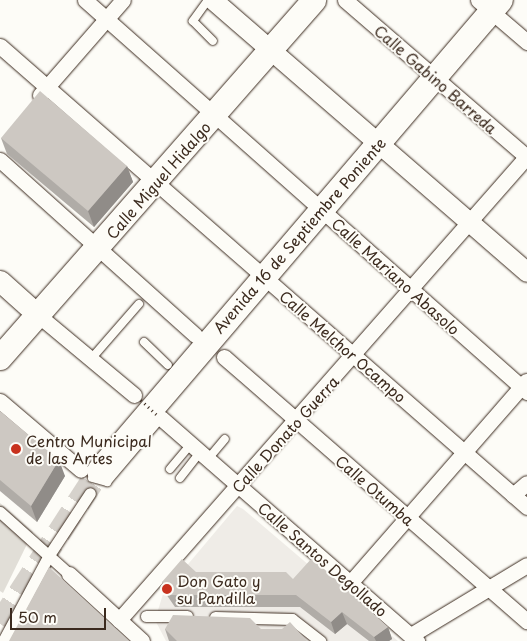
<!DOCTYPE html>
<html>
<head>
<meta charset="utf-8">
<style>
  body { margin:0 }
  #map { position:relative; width:527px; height:641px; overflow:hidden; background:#fdfcf7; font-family:"Playpen Sans",sans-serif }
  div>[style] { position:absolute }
  .built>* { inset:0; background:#efece7 }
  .green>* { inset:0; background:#e1ded7 }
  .primary-tunnel>* { height:24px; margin-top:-12px; transform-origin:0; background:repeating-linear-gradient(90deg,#d6d2cc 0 24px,transparent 0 36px) }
  .roads { filter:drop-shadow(0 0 1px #3b2a1e) drop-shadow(0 0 1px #3b2a1e) }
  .service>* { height:8px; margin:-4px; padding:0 4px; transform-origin:4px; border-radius:4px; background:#fdfcf7 }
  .pedestrian>* { height:11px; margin:-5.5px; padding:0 5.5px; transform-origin:5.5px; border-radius:5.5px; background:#fdfcf7 }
  .minor>* { height:15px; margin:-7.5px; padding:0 7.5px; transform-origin:7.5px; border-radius:7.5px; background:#fdfcf7 }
  .tertiary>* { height:19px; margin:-9.5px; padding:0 9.5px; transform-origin:9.5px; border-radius:9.5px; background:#fdfcf7 }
  .secondary>* { height:21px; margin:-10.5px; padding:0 10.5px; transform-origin:10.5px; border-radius:10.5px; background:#fdfcf7 }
  .primary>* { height:24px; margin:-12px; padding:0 12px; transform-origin:12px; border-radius:12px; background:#fdfcf7 }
  .path-bridge>* { height:2.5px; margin-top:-1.25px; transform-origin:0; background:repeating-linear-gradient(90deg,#3b2a1e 0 1px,transparent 0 5px) }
  .wall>* { inset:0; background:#b0aca7 }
  .shaded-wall>* { inset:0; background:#908c88 }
  .building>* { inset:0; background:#cdc8c2 }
  .dots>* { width:14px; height:14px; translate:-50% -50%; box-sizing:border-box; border:2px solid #fdfcf7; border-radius:50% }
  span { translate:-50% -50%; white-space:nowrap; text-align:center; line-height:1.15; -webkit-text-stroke:4px #fdfcf7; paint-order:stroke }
  .street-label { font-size:15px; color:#3b2a1e }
  .poi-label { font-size:15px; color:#3b2a1e }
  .left { translate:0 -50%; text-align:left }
  .scale { position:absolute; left:10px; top:608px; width:96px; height:22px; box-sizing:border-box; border:2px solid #3b2a1e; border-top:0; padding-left:6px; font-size:15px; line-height:18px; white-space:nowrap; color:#3b2a1e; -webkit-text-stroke:4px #fdfcf7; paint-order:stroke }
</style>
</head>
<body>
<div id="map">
  <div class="built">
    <i style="clip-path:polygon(237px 506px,243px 509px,398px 641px,166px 641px,155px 620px,163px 594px)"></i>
  </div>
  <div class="green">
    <i style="clip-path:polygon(0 503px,33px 532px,3px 593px,0 591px)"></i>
  </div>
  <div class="primary-tunnel">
    <i style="left:0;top:624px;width:182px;rotate:-57.1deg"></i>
  </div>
  <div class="roads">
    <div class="service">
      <i style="left:208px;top:0;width:26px;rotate:126deg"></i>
      <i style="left:193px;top:21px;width:28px;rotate:45deg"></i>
      <i style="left:144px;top:342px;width:33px;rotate:44deg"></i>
      <i style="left:91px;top:359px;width:73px;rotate:-48.9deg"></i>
      <i style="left:208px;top:459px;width:26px;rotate:-50deg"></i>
      <i style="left:170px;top:469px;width:33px;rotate:-50deg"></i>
      <i style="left:92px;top:478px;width:16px;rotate:15deg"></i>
      <i style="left:107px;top:482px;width:84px;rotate:-49.8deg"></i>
      <i style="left:180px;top:478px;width:33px;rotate:-52deg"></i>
    </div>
    <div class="pedestrian">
      <i style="left:0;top:512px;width:93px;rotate:41.9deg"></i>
      <i style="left:146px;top:616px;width:41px"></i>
      <i style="left:215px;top:617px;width:77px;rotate:1.5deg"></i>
      <i style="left:292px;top:619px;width:36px;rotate:38deg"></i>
      <i style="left:3px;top:641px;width:98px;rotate:-61.9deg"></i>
      <i style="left:49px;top:555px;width:74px;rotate:-56.5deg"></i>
    </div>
    <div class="minor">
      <i style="left:85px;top:0;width:591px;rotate:41.57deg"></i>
      <i style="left:345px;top:0;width:240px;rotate:40.8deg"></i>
      <i style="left:478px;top:0;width:65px;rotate:40.6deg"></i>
      <i style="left:0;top:46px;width:700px;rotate:41.18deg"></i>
      <i style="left:40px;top:95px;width:126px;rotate:-48.9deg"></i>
      <i style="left:0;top:160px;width:262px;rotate:41.9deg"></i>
      <i style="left:38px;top:315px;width:125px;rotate:39.8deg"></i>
      <i style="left:224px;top:357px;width:402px;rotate:41.1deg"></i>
      <i style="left:0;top:401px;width:106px;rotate:40.4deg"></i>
      <i style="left:161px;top:418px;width:340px;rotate:41.1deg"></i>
      <i style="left:513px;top:495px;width:18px;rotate:-41deg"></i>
      <i style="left:69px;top:574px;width:99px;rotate:42.5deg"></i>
      <i style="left:350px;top:583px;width:268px;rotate:-48.9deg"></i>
      <i style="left:119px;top:620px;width:618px;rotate:-48.67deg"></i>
      <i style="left:411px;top:635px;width:135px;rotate:-31.1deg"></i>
    </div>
    <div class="tertiary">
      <i style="left:213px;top:0;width:415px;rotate:40.9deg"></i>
    </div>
    <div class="secondary">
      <i style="left:0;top:281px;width:51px;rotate:41.8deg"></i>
    </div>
    <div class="primary">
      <i style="left:0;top:358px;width:476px;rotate:-48.7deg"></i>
      <i style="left:99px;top:471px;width:619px;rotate:-49.52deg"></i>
    </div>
  </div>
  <div class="path-bridge">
    <i style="left:141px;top:400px;width:22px;rotate:43deg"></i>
  </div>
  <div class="wall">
    <i style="clip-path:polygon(1px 138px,127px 166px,133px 182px,94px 227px,7px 154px)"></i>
    <i style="clip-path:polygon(0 411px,65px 476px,37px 522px,0 491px)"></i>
    <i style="clip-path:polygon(196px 572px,293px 579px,388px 627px,392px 639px,389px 641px,369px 641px,347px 624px,335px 634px,300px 607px,175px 607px,166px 594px,162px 582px)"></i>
    <i style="clip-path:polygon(165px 629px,261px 629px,307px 641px,169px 641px)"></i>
  </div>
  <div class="shaded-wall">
    <i style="clip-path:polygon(127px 166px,133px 182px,94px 227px,88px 211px)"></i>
    <i style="clip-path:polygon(59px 460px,65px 476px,37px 522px,31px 506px)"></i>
    <i style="clip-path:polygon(342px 612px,347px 624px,335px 634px,331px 622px)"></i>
    <i style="clip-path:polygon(388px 627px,392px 639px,389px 641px,376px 641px,374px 637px)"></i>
  </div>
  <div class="building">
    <i style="clip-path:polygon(40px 91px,127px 166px,88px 211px,1px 138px)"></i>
    <i style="clip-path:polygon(0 411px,59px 460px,31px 506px,0 480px)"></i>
    <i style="clip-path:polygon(312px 558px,388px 627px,374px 637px,342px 612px,331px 622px,296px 595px,171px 595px,162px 582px,182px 559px,196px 572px,286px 572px,293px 579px)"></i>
    <i style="clip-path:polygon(49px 567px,129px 641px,9px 641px)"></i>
    <i style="clip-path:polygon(173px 615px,250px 618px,261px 629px,282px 629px,290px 622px,307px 641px,177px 641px,165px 629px)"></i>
  </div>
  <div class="dots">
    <i style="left:16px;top:449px;background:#c8321e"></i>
    <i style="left:167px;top:589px;background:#c8321e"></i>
  </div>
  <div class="street-label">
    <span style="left:436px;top:79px;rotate:41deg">Calle Gabino Barreda</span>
    <span style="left:158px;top:180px;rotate:-49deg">Calle Miguel Hidalgo</span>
    <span style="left:299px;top:235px;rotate:-49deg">Avenida 16 de Septiembre Poniente</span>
    <span style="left:396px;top:276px;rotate:42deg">Calle Mariano Abasolo</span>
    <span style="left:343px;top:346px;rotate:41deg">Calle Melchor Ocampo</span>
    <span style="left:285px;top:434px;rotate:-48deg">Calle Donato Guerra</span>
    <span style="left:375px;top:490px;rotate:41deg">Calle Otumba</span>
    <span style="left:323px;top:559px;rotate:41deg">Calle Santos Degollado</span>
  </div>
  <div class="poi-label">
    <span class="left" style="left:26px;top:449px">Centro Municipal<br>de las Artes</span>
    <span class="left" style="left:177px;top:589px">Don Gato y<br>su Pandilla</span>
  </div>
  <div class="scale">50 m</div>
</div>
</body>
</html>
